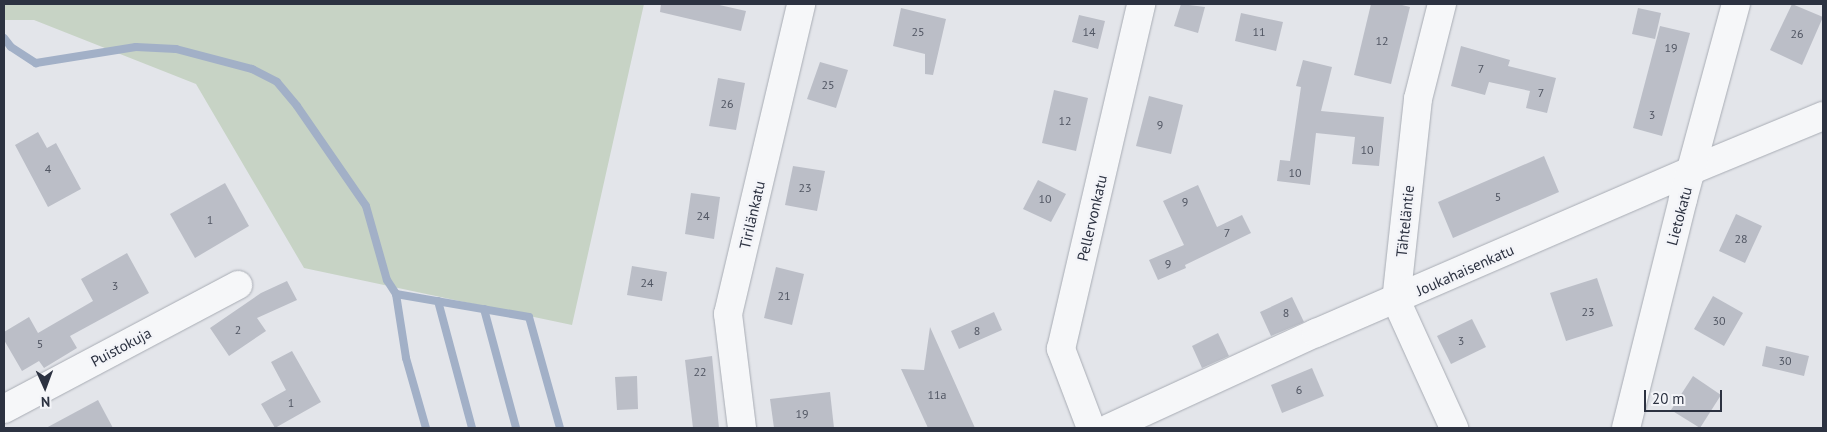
<!DOCTYPE html>
<html>
<head>
<meta charset="utf-8">
<style>
  body { margin:0 }
  #map { position:relative; width:1827px; height:432px; overflow:hidden; background:#e3e5ea; font-family:"PT Sans",sans-serif }
  div>[style] { position:absolute }
  .green>* { inset:0; background:#c7d3c5 }
  .stream>* { height:8px; margin:-4px; padding:0 4px; transform-origin:4px; border-radius:4px; background:#a2b0c7 }
  .building>* { inset:0; background:#bbbec7 }
  .roads { filter:drop-shadow(0 0 1px #a8acb4) drop-shadow(0 0 1px #a8acb4) }
  .minor>* { height:28px; margin:-14px; padding:0 14px; transform-origin:14px; border-radius:14px; background:#f6f7f9 }
  span { translate:-50% -50%; white-space:nowrap; text-align:center; line-height:1.15; -webkit-text-stroke:4.5px #f3f4f8; paint-order:stroke }
  .number-label { font-size:12px; color:#505562 }
  .number-label span { -webkit-text-stroke-width:0 }
  .street-label { font-size:15px; color:#2c3241 }
  .frame { position:absolute; inset:0; border:5px solid #2c3241; pointer-events:none }
  .north { position:absolute; left:20px; top:362px; width:50px; height:50px; -webkit-text-stroke:4px #f3f4f8; paint-order:stroke; rotate:178deg; font-size:14px; font-weight:700; line-height:20px; text-align:center; color:#2c3241 }
  .north::after { content:''; display:block; margin:auto; width:18px; height:22px; background:#2c3241; clip-path:polygon(50% 0,100% 100%,50% 72%,0 100%) }
  .scale { position:absolute; left:1644px; top:390px; width:78px; height:22px; box-sizing:border-box; border:2px solid #2c3241; border-top:0; padding-left:6px; font-size:15px; line-height:18px; white-space:nowrap; color:#2c3241; -webkit-text-stroke:4px #f3f4f8; paint-order:stroke }
</style>
</head>
<body>
<div id="map">
  <div class="green">
    <i style="clip-path:polygon(4px 4px,644px 4px,572px 325px,304px 268px,196px 84px,34px 20px,4px 20px)"></i>
  </div>
  <div class="stream">
    <i style="left:4px;top:38px;width:11px;rotate:52deg"></i>
    <i style="left:11px;top:47px;width:30px;rotate:33deg"></i>
    <i style="left:36px;top:63px;width:101px;rotate:-9.1deg"></i>
    <i style="left:136px;top:47px;width:40px;rotate:2.9deg"></i>
    <i style="left:176px;top:49px;width:79px;rotate:14.7deg"></i>
    <i style="left:252px;top:69px;width:28px;rotate:27deg"></i>
    <i style="left:277px;top:82px;width:31px;rotate:50deg"></i>
    <i style="left:297px;top:106px;width:121px;rotate:55.4deg"></i>
    <i style="left:366px;top:206px;width:77px;rotate:74.2deg"></i>
    <i style="left:387px;top:280px;width:17px;rotate:57deg"></i>
    <i style="left:396px;top:294px;width:65px;rotate:81.1deg"></i>
    <i style="left:406px;top:358px;width:73px;rotate:74.1deg"></i>
    <i style="left:396px;top:294px;width:135px;rotate:9.8deg"></i>
    <i style="left:529px;top:317px;width:115px;rotate:74.4deg"></i>
    <i style="left:438px;top:301px;width:131px;rotate:75deg"></i>
    <i style="left:484px;top:309px;width:123px;rotate:74.9deg"></i>
  </div>
  <div class="building">
    <i style="clip-path:polygon(661px 4px,715px 4px,746px 11px,741px 31px,660px 12px)"></i>
    <i style="clip-path:polygon(1181px 4px,1205px 7px,1198px 33px,1174px 26px)"></i>
    <i style="clip-path:polygon(1371px 4px,1398px 4px,1410px 7px,1391px 84px,1354px 75px)"></i>
    <i style="clip-path:polygon(1792px 4px,1823px 17px,1802px 65px,1770px 50px)"></i>
    <i style="clip-path:polygon(901px 8px,946px 19px,933px 75px,925px 74px,925px 54px,893px 46px)"></i>
    <i style="clip-path:polygon(1638px 8px,1661px 13px,1655px 39px,1632px 34px)"></i>
    <i style="clip-path:polygon(1241px 13px,1283px 22px,1276px 51px,1235px 41px)"></i>
    <i style="clip-path:polygon(1079px 15px,1105px 21px,1098px 49px,1072px 42px)"></i>
    <i style="clip-path:polygon(1660px 26px,1690px 33px,1662px 136px,1633px 128px)"></i>
    <i style="clip-path:polygon(1461px 46px,1510px 60px,1508px 66px,1556px 78px,1547px 113px,1526px 108px,1530px 91px,1489px 82px,1485px 95px,1451px 86px)"></i>
    <i style="clip-path:polygon(1303px 60px,1332px 67px,1321px 111px,1384px 117px,1379px 166px,1352px 164px,1355px 137px,1316px 133px,1310px 185px,1277px 181px,1280px 160px,1290px 161px,1301px 87px,1296px 86px)"></i>
    <i style="clip-path:polygon(820px 62px,848px 70px,836px 108px,807px 99px)"></i>
    <i style="clip-path:polygon(718px 78px,745px 83px,736px 130px,709px 126px)"></i>
    <i style="clip-path:polygon(1054px 90px,1088px 98px,1076px 151px,1042px 143px)"></i>
    <i style="clip-path:polygon(1149px 96px,1183px 105px,1171px 154px,1136px 146px)"></i>
    <i style="clip-path:polygon(38px 132px,47px 148px,56px 143px,81px 189px,48px 207px,15px 145px)"></i>
    <i style="clip-path:polygon(1544px 156px,1559px 192px,1453px 238px,1438px 202px)"></i>
    <i style="clip-path:polygon(793px 166px,825px 171px,817px 211px,785px 205px)"></i>
    <i style="clip-path:polygon(1038px 180px,1066px 194px,1051px 222px,1023px 209px)"></i>
    <i style="clip-path:polygon(225px 183px,249px 226px,195px 258px,170px 214px)"></i>
    <i style="clip-path:polygon(1198px 185px,1217px 227px,1242px 215px,1251px 233px,1185px 265px,1186px 268px,1158px 280px,1149px 260px,1184px 245px,1163px 201px)"></i>
    <i style="clip-path:polygon(691px 193px,720px 197px,714px 239px,685px 234px)"></i>
    <i style="clip-path:polygon(1736px 214px,1762px 226px,1745px 263px,1719px 251px)"></i>
    <i style="clip-path:polygon(127px 253px,149px 293px,70px 336px,77px 348px,44px 368px,39px 361px,22px 371px,4px 340px,4px 332px,29px 317px,38px 333px,93px 301px,81px 279px)"></i>
    <i style="clip-path:polygon(632px 266px,667px 272px,662px 301px,627px 295px)"></i>
    <i style="clip-path:polygon(776px 267px,804px 274px,792px 325px,764px 318px)"></i>
    <i style="clip-path:polygon(1597px 278px,1613px 326px,1566px 341px,1550px 293px)"></i>
    <i style="clip-path:polygon(287px 281px,297px 300px,257px 318px,266px 331px,229px 356px,210px 328px,261px 293px)"></i>
    <i style="clip-path:polygon(1713px 296px,1743px 313px,1724px 346px,1694px 329px)"></i>
    <i style="clip-path:polygon(1292px 297px,1304px 322px,1271px 336px,1260px 312px)"></i>
    <i style="clip-path:polygon(994px 312px,1002px 330px,959px 349px,951px 331px)"></i>
    <i style="clip-path:polygon(1472px 319px,1486px 347px,1451px 364px,1437px 336px)"></i>
    <i style="clip-path:polygon(930px 327px,975px 428px,928px 428px,901px 369px,924px 370px)"></i>
    <i style="clip-path:polygon(1218px 333px,1229px 356px,1202px 368px,1192px 346px)"></i>
    <i style="clip-path:polygon(1766px 346px,1809px 356px,1804px 376px,1762px 366px)"></i>
    <i style="clip-path:polygon(292px 351px,321px 402px,275px 428px,261px 404px,286px 390px,271px 362px)"></i>
    <i style="clip-path:polygon(712px 356px,719px 428px,693px 428px,685px 360px)"></i>
    <i style="clip-path:polygon(1312px 368px,1324px 396px,1282px 413px,1271px 385px)"></i>
    <i style="clip-path:polygon(637px 376px,638px 409px,617px 410px,615px 377px)"></i>
    <i style="clip-path:polygon(1693px 376px,1721px 395px,1700px 428px,1671px 410px)"></i>
    <i style="clip-path:polygon(830px 392px,834px 428px,774px 428px,770px 399px)"></i>
    <i style="clip-path:polygon(98px 400px,113px 428px,46px 428px)"></i>
  </div>
  <div class="roads">
    <div class="minor">
      <i style="left:1442px;top:4px;width:98px;rotate:104.2deg"></i>
      <i style="left:1418px;top:99px;width:202px;rotate:96.2deg"></i>
      <i style="left:1396px;top:300px;width:141px;rotate:65.6deg"></i>
      <i style="left:4px;top:409px;width:265px;rotate:-27.9deg"></i>
      <i style="left:742px;top:428px;width:115px;rotate:-97deg"></i>
      <i style="left:728px;top:314px;width:318px;rotate:-76.7deg"></i>
      <i style="left:1091px;top:428px;width:85px;rotate:-110.8deg"></i>
      <i style="left:1061px;top:349px;width:354px;rotate:-76.9deg"></i>
      <i style="left:1109px;top:428px;width:228px;rotate:-24.7deg"></i>
      <i style="left:1316px;top:333px;width:410px;rotate:-23.4deg"></i>
      <i style="left:1692px;top:170px;width:142px;rotate:-22.4deg"></i>
      <i style="left:1626px;top:428px;width:236px;rotate:-76deg"></i>
      <i style="left:1683px;top:199px;width:202px;rotate:-74.8deg"></i>
    </div>
  </div>
  <div class="number-label">
    <span style="left:918px;top:32px">25</span>
    <span style="left:1089px;top:32px">14</span>
    <span style="left:1259px;top:32px">11</span>
    <span style="left:1797px;top:34px">26</span>
    <span style="left:1382px;top:41px">12</span>
    <span style="left:1671px;top:48px">19</span>
    <span style="left:1481px;top:69px">7</span>
    <span style="left:828px;top:85px">25</span>
    <span style="left:1541px;top:93px">7</span>
    <span style="left:727px;top:104px">26</span>
    <span style="left:1652px;top:115px">3</span>
    <span style="left:1065px;top:121px">12</span>
    <span style="left:1160px;top:125px">9</span>
    <span style="left:1367px;top:150px">10</span>
    <span style="left:48px;top:169px">4</span>
    <span style="left:1295px;top:173px">10</span>
    <span style="left:805px;top:188px">23</span>
    <span style="left:1498px;top:197px">5</span>
    <span style="left:1045px;top:199px">10</span>
    <span style="left:1185px;top:202px">9</span>
    <span style="left:703px;top:216px">24</span>
    <span style="left:210px;top:220px">1</span>
    <span style="left:1227px;top:233px">7</span>
    <span style="left:1741px;top:239px">28</span>
    <span style="left:1168px;top:264px">9</span>
    <span style="left:647px;top:283px">24</span>
    <span style="left:115px;top:286px">3</span>
    <span style="left:784px;top:296px">21</span>
    <span style="left:1588px;top:312px">23</span>
    <span style="left:1286px;top:313px">8</span>
    <span style="left:1719px;top:321px">30</span>
    <span style="left:238px;top:330px">2</span>
    <span style="left:977px;top:331px">8</span>
    <span style="left:1461px;top:341px">3</span>
    <span style="left:40px;top:344px">5</span>
    <span style="left:1785px;top:361px">30</span>
    <span style="left:700px;top:372px">22</span>
    <span style="left:1299px;top:390px">6</span>
    <span style="left:937px;top:395px">11a</span>
    <span style="left:291px;top:403px">1</span>
    <span style="left:802px;top:414px">19</span>
  </div>
  <div class="street-label">
    <span style="left:752px;top:215px;rotate:-77deg">Tirilänkatu</span>
    <span style="left:1679px;top:216px;rotate:-75deg">Lietokatu</span>
    <span style="left:1092px;top:218px;rotate:-77deg">Pellervonkatu</span>
    <span style="left:1405px;top:221px;rotate:-84deg">Tähteläntie</span>
    <span style="left:1465px;top:270px;rotate:-24deg">Joukahaisenkatu</span>
    <span style="left:121px;top:347px;rotate:-28deg">Puistokuja</span>
  </div>
  <div class="frame"></div>
  <div class="north">N</div>
  <div class="scale">20 m</div>
</div>
</body>
</html>
